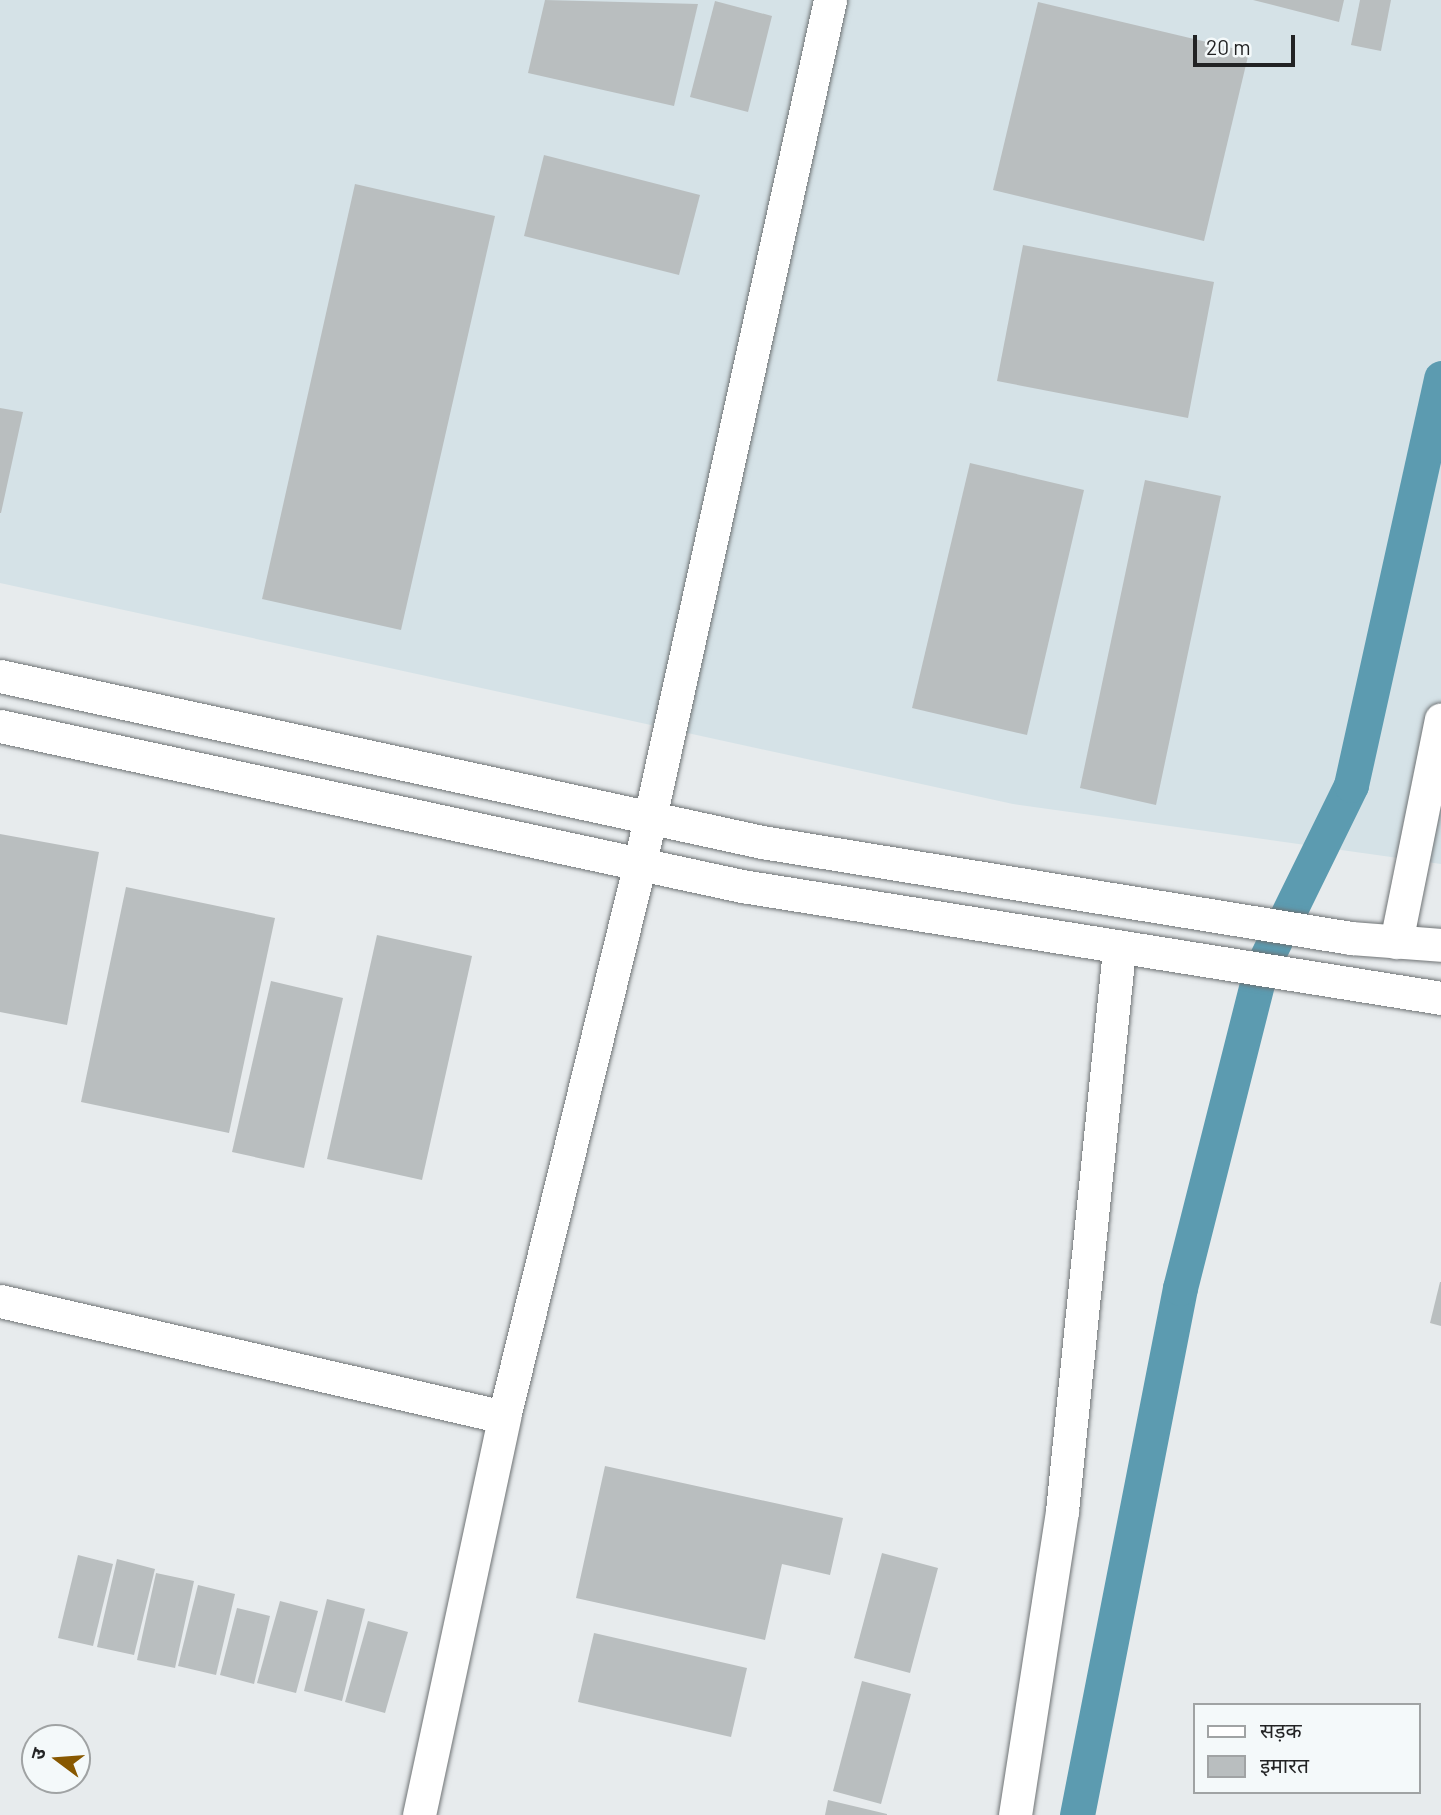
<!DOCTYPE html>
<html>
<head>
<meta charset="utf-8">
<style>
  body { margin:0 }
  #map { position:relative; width:1441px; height:1815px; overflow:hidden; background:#e7ebed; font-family:Barlow,"Noto Sans Devanagari",sans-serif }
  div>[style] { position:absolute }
  .built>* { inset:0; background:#d5e2e7 }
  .canal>* { height:35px; margin:-17.5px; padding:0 17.5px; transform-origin:17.5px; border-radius:17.5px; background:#5c9bb0 }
  .building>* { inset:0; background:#b9bebf }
  .roads { filter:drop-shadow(0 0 2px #6f7375) drop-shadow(0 0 2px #6f7375) }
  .minor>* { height:33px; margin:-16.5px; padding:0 16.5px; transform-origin:16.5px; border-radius:16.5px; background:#fff }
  span { translate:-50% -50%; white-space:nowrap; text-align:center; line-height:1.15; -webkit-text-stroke:5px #f4f9fa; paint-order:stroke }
  .legend { position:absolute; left:1193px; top:1703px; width:228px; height:91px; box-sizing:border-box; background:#f4f9fa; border:2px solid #a0a3a4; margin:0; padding:9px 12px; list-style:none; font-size:21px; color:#222324 }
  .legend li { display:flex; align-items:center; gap:14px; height:35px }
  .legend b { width:35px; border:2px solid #a0a3a4 }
  .north { position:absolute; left:21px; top:1724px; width:70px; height:70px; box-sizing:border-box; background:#f4f9fa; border:2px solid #a0a3a4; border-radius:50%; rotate:286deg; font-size:19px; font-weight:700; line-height:28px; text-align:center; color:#222324 }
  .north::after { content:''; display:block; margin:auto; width:24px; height:32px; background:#885800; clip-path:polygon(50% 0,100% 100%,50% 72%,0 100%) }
  .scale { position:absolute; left:1193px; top:35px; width:102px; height:32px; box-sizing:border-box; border:4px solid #222324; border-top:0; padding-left:9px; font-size:21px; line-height:24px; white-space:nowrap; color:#222324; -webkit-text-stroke:5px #f4f9fa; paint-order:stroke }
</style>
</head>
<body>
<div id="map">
  <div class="built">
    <i style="clip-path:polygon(0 0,1441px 0,1441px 864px,1013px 804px,0 583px)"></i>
  </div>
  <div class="canal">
    <i style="left:1077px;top:1815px;width:537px;rotate:-78.94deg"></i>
    <i style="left:1180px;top:1288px;width:327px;rotate:-75.8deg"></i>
    <i style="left:1260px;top:971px;width:207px;rotate:-63.9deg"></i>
    <i style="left:1351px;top:785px;width:417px;rotate:-77.5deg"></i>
  </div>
  <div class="building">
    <i style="clip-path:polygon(545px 0,698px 4px,674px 106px,528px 73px)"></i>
    <i style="clip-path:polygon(1253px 0,1344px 0,1339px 22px)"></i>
    <i style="clip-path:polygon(1360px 0,1391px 0,1381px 51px,1351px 45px)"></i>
    <i style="clip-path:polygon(715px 1px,772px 16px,748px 112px,690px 97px)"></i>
    <i style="clip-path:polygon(1038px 2px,1249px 52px,1204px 241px,993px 190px)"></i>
    <i style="clip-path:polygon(544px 155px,700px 195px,679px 275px,524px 236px)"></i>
    <i style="clip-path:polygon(355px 184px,495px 216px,401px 630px,262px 599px)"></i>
    <i style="clip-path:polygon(1023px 245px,1214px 282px,1188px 418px,997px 381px)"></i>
    <i style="clip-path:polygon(0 408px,23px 412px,1px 513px,0 513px)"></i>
    <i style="clip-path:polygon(970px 463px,1084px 490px,1027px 735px,912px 708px)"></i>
    <i style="clip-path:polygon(1145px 480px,1221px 496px,1156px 805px,1080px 788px)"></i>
    <i style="clip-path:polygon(0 834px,99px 852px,67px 1025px,0 1012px)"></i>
    <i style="clip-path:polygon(126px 887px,275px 918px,229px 1133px,81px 1102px)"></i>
    <i style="clip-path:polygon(377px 935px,472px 956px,422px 1180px,327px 1159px)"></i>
    <i style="clip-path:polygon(271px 981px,343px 998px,304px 1168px,232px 1152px)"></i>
    <i style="clip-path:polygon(1440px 1282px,1441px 1282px,1441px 1326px,1430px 1323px)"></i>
    <i style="clip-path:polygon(605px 1466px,843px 1518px,830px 1575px,782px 1564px,765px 1640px,576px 1598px)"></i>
    <i style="clip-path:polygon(882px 1553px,938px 1568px,910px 1673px,854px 1658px)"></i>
    <i style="clip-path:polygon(78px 1555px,113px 1564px,93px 1646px,58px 1638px)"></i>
    <i style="clip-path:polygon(117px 1559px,155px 1569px,134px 1655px,97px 1647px)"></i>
    <i style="clip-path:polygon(156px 1573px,194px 1581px,175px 1668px,137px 1660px)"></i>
    <i style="clip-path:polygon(198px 1585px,235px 1594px,216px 1675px,178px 1666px)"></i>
    <i style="clip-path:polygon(327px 1599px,365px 1609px,342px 1701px,304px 1691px)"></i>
    <i style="clip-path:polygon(280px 1601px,318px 1611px,296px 1693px,257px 1683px)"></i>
    <i style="clip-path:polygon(237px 1608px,270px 1616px,254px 1684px,220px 1675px)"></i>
    <i style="clip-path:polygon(368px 1621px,408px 1632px,385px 1713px,345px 1702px)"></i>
    <i style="clip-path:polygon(594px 1633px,747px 1668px,731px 1737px,578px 1702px)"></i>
    <i style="clip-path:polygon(862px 1681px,911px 1694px,881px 1804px,833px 1791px)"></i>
    <i style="clip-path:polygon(828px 1800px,887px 1814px,887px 1815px,825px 1815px)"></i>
  </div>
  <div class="roads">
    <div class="minor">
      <i style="left:0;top:676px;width:780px;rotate:12.29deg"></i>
      <i style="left:762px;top:842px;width:597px;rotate:9.26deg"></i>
      <i style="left:1351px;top:938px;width:90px;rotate:4.4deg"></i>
      <i style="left:0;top:726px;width:759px;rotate:12.17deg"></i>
      <i style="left:742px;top:886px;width:708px;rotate:9.1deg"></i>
      <i style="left:1396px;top:942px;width:227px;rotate:-78.6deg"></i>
      <i style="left:0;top:1301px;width:517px;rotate:12.96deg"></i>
      <i style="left:419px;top:1815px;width:407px;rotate:-77.9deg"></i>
      <i style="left:504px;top:1417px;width:570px;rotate:-76.21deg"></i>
      <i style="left:640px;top:863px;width:884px;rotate:-77.58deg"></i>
      <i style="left:1015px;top:1815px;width:308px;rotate:-81.2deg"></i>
      <i style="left:1062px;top:1511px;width:564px;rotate:-84.2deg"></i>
    </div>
  </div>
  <ul class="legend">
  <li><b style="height:9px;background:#fff"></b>सड़क</li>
  <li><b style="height:19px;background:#b9bebf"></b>इमारत</li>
  </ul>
  <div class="north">उ</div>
  <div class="scale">20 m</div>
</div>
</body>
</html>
